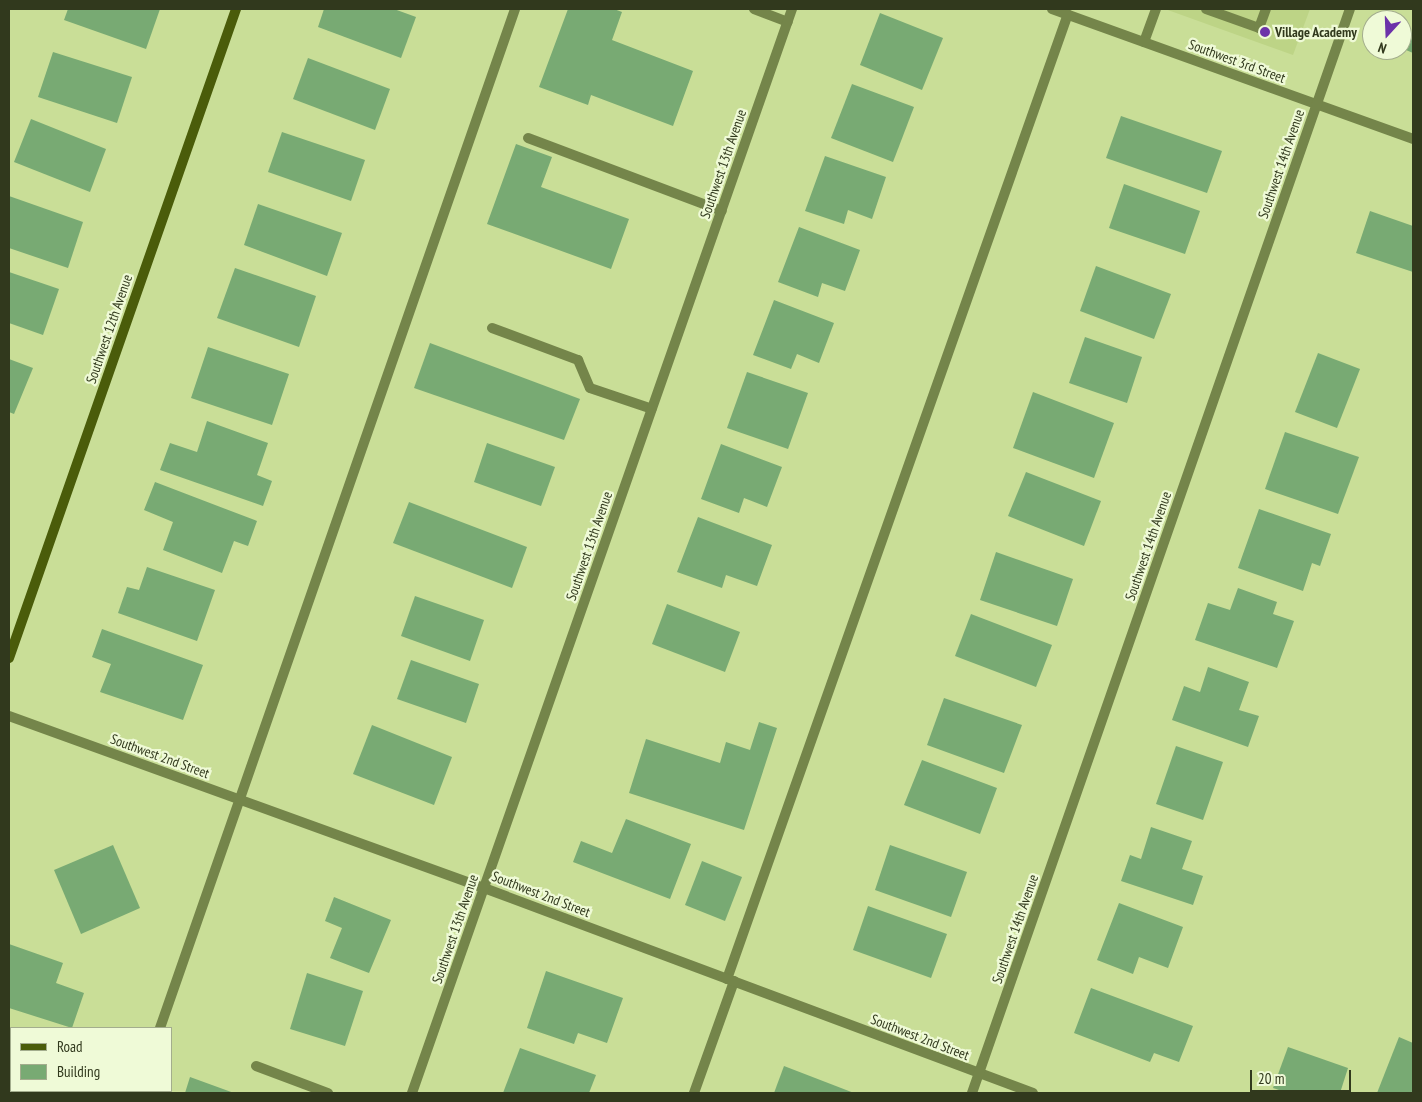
<!DOCTYPE html>
<html>
<head>
<meta charset="utf-8">
<style>
  body { margin:0 }
  #map { position:relative; width:1422px; height:1102px; overflow:hidden; background:#c9de97; font-family:"PT Sans Narrow",sans-serif }
  div>[style] { position:absolute }
  .built>* { inset:0; background:#bdd486 }
  .building>* { inset:0; background:#78aa73 }
  .lane>* { height:10px; margin:-5px; padding:0 5px; transform-origin:5px; border-radius:5px; background:#74854a }
  .street>* { height:10px; margin:-5px; padding:0 5px; transform-origin:5px; border-radius:5px; background:#74854a }
  .secondary>* { height:10px; margin:-5px; padding:0 5px; transform-origin:5px; border-radius:5px; background:#4a5c0a }
  .dots>* { width:14px; height:14px; translate:-50% -50%; box-sizing:border-box; border:2px solid #effad7; border-radius:50% }
  span { translate:-50% -50%; white-space:nowrap; text-align:center; line-height:1.15; -webkit-text-stroke:4.5px #effad7; paint-order:stroke }
  .poi-label { font-size:14px; color:#31391d; font-weight:700 }
  .left { translate:0 -50%; text-align:left }
  .street-label { font-size:14px; color:#31391d }
  .frame { position:absolute; inset:0; border:10px solid #31391d; pointer-events:none }
  .legend { position:absolute; left:10px; top:1027px; width:162px; height:65px; box-sizing:border-box; background:#effad7; border:1px solid #a3ad8d; margin:0; padding:6px 9px; list-style:none; font-size:15px; color:#31391d }
  .legend li { display:flex; align-items:center; gap:10px; height:25px }
  .legend b { width:25px; border:1px solid #a3ad8d }
  .north { position:absolute; left:1362px; top:10px; width:50px; height:50px; box-sizing:border-box; background:#effad7; border:1px solid #a3ad8d; border-radius:50%; rotate:200deg; font-size:14px; font-weight:700; line-height:20px; text-align:center; color:#31391d }
  .north::after { content:''; display:block; margin:auto; width:18px; height:22px; background:#6c32a9; clip-path:polygon(50% 0,100% 100%,50% 72%,0 100%) }
  .scale { position:absolute; left:1250px; top:1070px; width:101px; height:22px; box-sizing:border-box; border:2px solid #31391d; border-top:0; padding-left:6px; font-size:15px; line-height:18px; white-space:nowrap; color:#31391d; -webkit-text-stroke:4px #effad7; paint-order:stroke }
</style>
</head>
<body>
<div id="map">
  <div class="built">
    <i style="clip-path:polygon(1165px 9px,1310px 9px,1293px 55px)"></i>
  </div>
  <div class="building">
    <i style="clip-path:polygon(68px 9px,160px 9px,146px 49px,64px 20px)"></i>
    <i style="clip-path:polygon(324px 9px,394px 9px,416px 17px,401px 58px,318px 27px)"></i>
    <i style="clip-path:polygon(568px 9px,614px 9px,622px 12px,612px 40px,693px 71px,673px 126px,591px 95px,588px 105px,539px 87px)"></i>
    <i style="clip-path:polygon(880px 13px,943px 38px,922px 90px,860px 65px)"></i>
    <i style="clip-path:polygon(1413px 36px,1413px 53px,1406px 50px)"></i>
    <i style="clip-path:polygon(53px 52px,132px 77px,117px 123px,38px 97px)"></i>
    <i style="clip-path:polygon(308px 58px,390px 89px,375px 130px,293px 99px)"></i>
    <i style="clip-path:polygon(852px 84px,914px 107px,893px 162px,831px 138px)"></i>
    <i style="clip-path:polygon(1121px 116px,1222px 151px,1207px 193px,1106px 158px)"></i>
    <i style="clip-path:polygon(31px 119px,106px 149px,90px 192px,14px 162px)"></i>
    <i style="clip-path:polygon(282px 132px,365px 160px,351px 201px,268px 172px)"></i>
    <i style="clip-path:polygon(516px 144px,552px 157px,541px 187px,629px 219px,611px 269px,487px 224px)"></i>
    <i style="clip-path:polygon(825px 156px,886px 177px,872px 219px,848px 210px,844px 224px,805px 211px)"></i>
    <i style="clip-path:polygon(1124px 184px,1200px 211px,1185px 254px,1109px 228px)"></i>
    <i style="clip-path:polygon(9px 196px,83px 222px,68px 268px,9px 248px)"></i>
    <i style="clip-path:polygon(258px 204px,342px 233px,327px 276px,244px 245px)"></i>
    <i style="clip-path:polygon(1370px 211px,1413px 226px,1413px 272px,1356px 253px)"></i>
    <i style="clip-path:polygon(799px 227px,860px 250px,845px 291px,822px 283px,818px 297px,778px 282px)"></i>
    <i style="clip-path:polygon(1096px 266px,1171px 294px,1154px 339px,1080px 311px)"></i>
    <i style="clip-path:polygon(235px 268px,316px 296px,299px 347px,217px 318px)"></i>
    <i style="clip-path:polygon(9px 272px,59px 289px,43px 335px,9px 323px)"></i>
    <i style="clip-path:polygon(774px 300px,834px 323px,819px 363px,797px 354px,791px 369px,753px 355px)"></i>
    <i style="clip-path:polygon(1085px 337px,1142px 357px,1127px 403px,1069px 383px)"></i>
    <i style="clip-path:polygon(430px 343px,580px 399px,564px 440px,414px 388px)"></i>
    <i style="clip-path:polygon(208px 347px,289px 374px,272px 425px,191px 398px)"></i>
    <i style="clip-path:polygon(1318px 353px,1360px 369px,1337px 428px,1295px 412px)"></i>
    <i style="clip-path:polygon(9px 359px,33px 368px,14px 414px,9px 412px)"></i>
    <i style="clip-path:polygon(747px 372px,808px 393px,788px 449px,727px 428px)"></i>
    <i style="clip-path:polygon(1033px 392px,1114px 423px,1094px 478px,1013px 448px)"></i>
    <i style="clip-path:polygon(207px 421px,268px 443px,257px 475px,272px 481px,263px 506px,160px 470px,170px 443px,197px 452px)"></i>
    <i style="clip-path:polygon(1285px 432px,1359px 457px,1338px 514px,1265px 489px)"></i>
    <i style="clip-path:polygon(487px 443px,555px 467px,541px 506px,474px 482px)"></i>
    <i style="clip-path:polygon(721px 444px,782px 467px,767px 507px,744px 498px,739px 513px,701px 499px)"></i>
    <i style="clip-path:polygon(1026px 472px,1101px 501px,1084px 546px,1008px 516px)"></i>
    <i style="clip-path:polygon(155px 482px,257px 521px,248px 546px,234px 541px,222px 573px,163px 550px,173px 522px,144px 510px)"></i>
    <i style="clip-path:polygon(409px 502px,527px 547px,512px 588px,393px 543px)"></i>
    <i style="clip-path:polygon(1259px 509px,1331px 534px,1320px 566px,1312px 563px,1303px 591px,1238px 568px)"></i>
    <i style="clip-path:polygon(698px 517px,772px 545px,757px 586px,726px 575px,722px 588px,677px 572px)"></i>
    <i style="clip-path:polygon(996px 552px,1073px 579px,1057px 626px,980px 600px)"></i>
    <i style="clip-path:polygon(147px 567px,215px 590px,197px 641px,118px 613px,127px 587px,139px 590px)"></i>
    <i style="clip-path:polygon(1238px 588px,1277px 602px,1273px 614px,1294px 621px,1277px 668px,1195px 640px,1208px 603px,1230px 610px)"></i>
    <i style="clip-path:polygon(415px 596px,484px 620px,470px 661px,401px 636px)"></i>
    <i style="clip-path:polygon(667px 604px,740px 632px,725px 672px,652px 644px)"></i>
    <i style="clip-path:polygon(971px 614px,1052px 645px,1036px 687px,955px 656px)"></i>
    <i style="clip-path:polygon(102px 629px,203px 665px,183px 720px,100px 692px,111px 664px,92px 657px)"></i>
    <i style="clip-path:polygon(411px 660px,479px 684px,466px 723px,397px 699px)"></i>
    <i style="clip-path:polygon(1208px 667px,1249px 682px,1239px 710px,1259px 716px,1248px 747px,1172px 720px,1184px 686px,1200px 692px)"></i>
    <i style="clip-path:polygon(944px 698px,1022px 725px,1004px 773px,927px 745px)"></i>
    <i style="clip-path:polygon(759px 722px,777px 728px,744px 830px,629px 793px,646px 739px,720px 763px,726px 742px,750px 750px)"></i>
    <i style="clip-path:polygon(372px 725px,452px 757px,434px 805px,353px 774px)"></i>
    <i style="clip-path:polygon(1176px 746px,1223px 762px,1203px 820px,1156px 804px)"></i>
    <i style="clip-path:polygon(922px 760px,997px 788px,980px 834px,904px 805px)"></i>
    <i style="clip-path:polygon(626px 819px,691px 844px,670px 899px,573px 862px,581px 841px,612px 853px)"></i>
    <i style="clip-path:polygon(1151px 827px,1192px 841px,1182px 869px,1203px 876px,1193px 905px,1121px 881px,1130px 855px,1141px 859px)"></i>
    <i style="clip-path:polygon(113px 845px,140px 908px,81px 934px,54px 870px)"></i>
    <i style="clip-path:polygon(890px 845px,967px 872px,951px 917px,875px 890px)"></i>
    <i style="clip-path:polygon(702px 861px,742px 877px,725px 921px,685px 905px)"></i>
    <i style="clip-path:polygon(334px 897px,391px 920px,369px 973px,330px 958px,342px 928px,325px 921px)"></i>
    <i style="clip-path:polygon(1119px 903px,1183px 927px,1168px 968px,1139px 957px,1133px 974px,1097px 960px)"></i>
    <i style="clip-path:polygon(868px 906px,947px 934px,931px 978px,853px 950px)"></i>
    <i style="clip-path:polygon(9px 944px,63px 963px,56px 983px,84px 993px,72px 1028px,9px 1008px)"></i>
    <i style="clip-path:polygon(546px 971px,623px 998px,607px 1043px,578px 1033px,574px 1044px,527px 1028px)"></i>
    <i style="clip-path:polygon(307px 973px,363px 991px,345px 1046px,290px 1029px)"></i>
    <i style="clip-path:polygon(1091px 988px,1193px 1026px,1179px 1062px,1154px 1053px,1150px 1062px,1074px 1033px)"></i>
    <i style="clip-path:polygon(9px 1032px,11px 1033px,11px 1082px,9px 1081px)"></i>
    <i style="clip-path:polygon(1399px 1037px,1413px 1043px,1413px 1093px,1377px 1093px)"></i>
    <i style="clip-path:polygon(1288px 1047px,1348px 1068px,1340px 1093px,1288px 1093px,1273px 1088px)"></i>
    <i style="clip-path:polygon(520px 1048px,596px 1075px,589px 1093px,503px 1093px)"></i>
    <i style="clip-path:polygon(784px 1066px,854px 1093px,774px 1093px)"></i>
    <i style="clip-path:polygon(190px 1077px,234px 1093px,185px 1093px)"></i>
  </div>
  <div class="lane">
    <i style="left:754px;top:9px;width:36px;rotate:21deg"></i>
    <i style="left:1206px;top:9px;width:56px;rotate:19.7deg"></i>
    <i style="left:1259px;top:28px;width:20px;rotate:-70deg"></i>
    <i style="left:1144px;top:42px;width:35px;rotate:-70deg"></i>
    <i style="left:528px;top:138px;width:207px;rotate:20.6deg"></i>
    <i style="left:492px;top:328px;width:92px;rotate:20.4deg"></i>
    <i style="left:578px;top:360px;width:30px;rotate:67deg"></i>
    <i style="left:590px;top:388px;width:65px;rotate:18.7deg"></i>
    <i style="left:727px;top:979px;width:1023px;rotate:-70.54deg"></i>
    <i style="left:160px;top:1028px;width:1079px;rotate:-70.79deg"></i>
    <i style="left:256px;top:1066px;width:77px;rotate:20.6deg"></i>
    <i style="left:137px;top:1093px;width:2px;rotate:-63deg"></i>
    <i style="left:694px;top:1093px;width:119px;rotate:-70.3deg"></i>
  </div>
  <div class="street">
    <i style="left:1052px;top:9px;width:384px;rotate:19.8deg"></i>
    <i style="left:9px;top:716px;width:505px;rotate:19.91deg"></i>
    <i style="left:484px;top:888px;width:586px;rotate:20.48deg"></i>
    <i style="left:412px;top:1093px;width:1149px;rotate:-70.68deg"></i>
    <i style="left:972px;top:1093px;width:1148px;rotate:-70.78deg"></i>
  </div>
  <div class="secondary">
    <i style="left:9px;top:658px;width:688px;rotate:-70.72deg"></i>
  </div>
  <div class="dots">
    <i style="left:1265px;top:32px;background:#6c32a9"></i>
  </div>
  <div class="poi-label">
    <span class="left" style="left:1275px;top:32px">Village Academy</span>
  </div>
  <div class="street-label">
    <span style="left:1237px;top:61px;rotate:20deg">Southwest 3rd Street</span>
    <span style="left:723px;top:164px;rotate:-71deg">Southwest 13th Avenue</span>
    <span style="left:1281px;top:164px;rotate:-71deg">Southwest 14th Avenue</span>
    <span style="left:109px;top:329px;rotate:-71deg">Southwest 12th Avenue</span>
    <span style="left:589px;top:546px;rotate:-71deg">Southwest 13th Avenue</span>
    <span style="left:1148px;top:546px;rotate:-71deg">Southwest 14th Avenue</span>
    <span style="left:160px;top:756px;rotate:20deg">Southwest 2nd Street</span>
    <span style="left:541px;top:894px;rotate:21deg">Southwest 2nd Street</span>
    <span style="left:455px;top:929px;rotate:-71deg">Southwest 13th Avenue</span>
    <span style="left:1015px;top:929px;rotate:-71deg">Southwest 14th Avenue</span>
    <span style="left:920px;top:1037px;rotate:21deg">Southwest 2nd Street</span>
  </div>
  <div class="frame"></div>
  <ul class="legend">
  <li><b style="height:6px;background:#4a5c0a"></b>Road</li>
  <li><b style="height:14px;background:#78aa73"></b>Building</li>
  </ul>
  <div class="north">N</div>
  <div class="scale">20 m</div>
</div>
</body>
</html>
